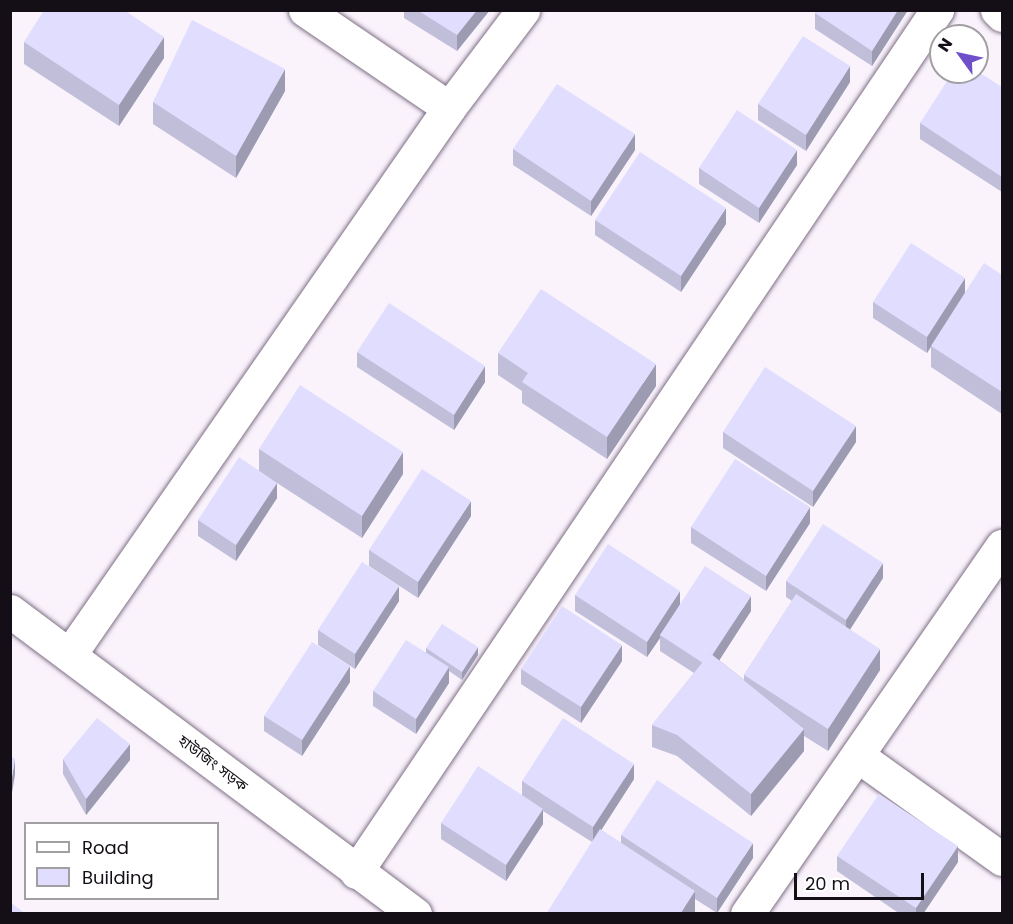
<!DOCTYPE html>
<html>
<head>
<meta charset="utf-8">
<style>
  body { margin:0 }
  #map { position:relative; width:1013px; height:924px; overflow:hidden; background:#faf3fc; font-family:Poppins,"Noto Sans Bengali",sans-serif }
  div>[style] { position:absolute }
  .roads { filter:drop-shadow(0 0 2px #7f6f85) drop-shadow(0 0 2px #7f6f85) }
  .minor>* { height:33px; margin:-16.5px; padding:0 16.5px; transform-origin:16.5px; border-radius:16.5px; background:#fff }
  .wall>* { inset:0; background:#c1beda }
  .shaded-wall>* { inset:0; background:#9d9bb2 }
  .building>* { inset:0; background:#e0ddfe }
  span { translate:-50% -50%; white-space:nowrap; text-align:center; line-height:1.15; -webkit-text-stroke:4.5px #fff; paint-order:stroke }
  .street-label { font-size:15px; color:#140e16 }
  .frame { position:absolute; inset:0; border:12px solid #140e16; pointer-events:none }
  .legend { position:absolute; left:24px; top:822px; width:195px; height:78px; box-sizing:border-box; background:#fff; border:2px solid #a19fa2; margin:0; padding:8px 10px; list-style:none; font-size:18px; color:#140e16 }
  .legend li { display:flex; align-items:center; gap:12px; height:30px }
  .legend b { width:30px; border:2px solid #a19fa2 }
  .north { position:absolute; left:929px; top:24px; width:60px; height:60px; box-sizing:border-box; background:#fff; border:2px solid #a19fa2; border-radius:50%; rotate:303deg; font-size:16px; font-weight:700; line-height:24px; text-align:center; color:#140e16 }
  .north::after { content:''; display:block; margin:auto; width:21px; height:27px; background:#6e51ca; clip-path:polygon(50% 0,100% 100%,50% 72%,0 100%) }
  .scale { position:absolute; left:794px; top:873px; width:130px; height:27px; box-sizing:border-box; border:3px solid #140e16; border-top:0; padding-left:8px; font-size:18px; line-height:21px; white-space:nowrap; color:#140e16; -webkit-text-stroke:4px #fff; paint-order:stroke }
</style>
</head>
<body>
<div id="map">
  <div class="roads">
    <div class="minor">
      <i style="left:305px;top:10px;width:174px;rotate:34.2deg"></i>
      <i style="left:997px;top:10px;width:7px;rotate:45deg"></i>
      <i style="left:10px;top:611px;width:506px;rotate:36.8deg"></i>
      <i style="left:70px;top:654px;width:665px;rotate:-55.23deg"></i>
      <i style="left:449px;top:108px;width:123px;rotate:-52.9deg"></i>
      <i style="left:858px;top:756px;width:177px;rotate:35.6deg"></i>
      <i style="left:356px;top:872px;width:1040px;rotate:-56.02deg"></i>
      <i style="left:747px;top:914px;width:448px;rotate:-55.3deg"></i>
    </div>
  </div>
  <div class="wall">
    <i style="clip-path:polygon(404px 10px,490px 10px,457px 51px,404px 18px)"></i>
    <i style="clip-path:polygon(908px 10px,872px 66px,815px 29px,815px 13px)"></i>
    <i style="clip-path:polygon(24px 42px,164px 58px,119px 126px,24px 64px)"></i>
    <i style="clip-path:polygon(850px 82px,806px 151px,758px 120px,758px 104px)"></i>
    <i style="clip-path:polygon(1002px 87px,1002px 192px,920px 139px,920px 123px)"></i>
    <i style="clip-path:polygon(285px 91px,236px 178px,153px 124px,153px 102px)"></i>
    <i style="clip-path:polygon(513px 149px,635px 150px,591px 216px,513px 165px)"></i>
    <i style="clip-path:polygon(797px 165px,759px 223px,699px 184px,699px 168px)"></i>
    <i style="clip-path:polygon(595px 220px,726px 224px,681px 292px,595px 235px)"></i>
    <i style="clip-path:polygon(1002px 275px,1002px 414px,931px 367px,931px 346px,927px 353px,873px 318px,873px 302px,965px 293px)"></i>
    <i style="clip-path:polygon(357px 352px,485px 382px,454px 430px,357px 367px)"></i>
    <i style="clip-path:polygon(498px 353px,656px 386px,607px 459px,522px 403px,522px 391px,498px 375px)"></i>
    <i style="clip-path:polygon(723px 432px,856px 442px,813px 507px,723px 448px)"></i>
    <i style="clip-path:polygon(259px 449px,403px 474px,362px 538px,277px 483px,277px 498px,236px 561px,198px 536px,198px 520px,259px 470px)"></i>
    <i style="clip-path:polygon(471px 516px,418px 598px,369px 566px,369px 550px)"></i>
    <i style="clip-path:polygon(810px 523px,766px 591px,691px 543px,691px 527px)"></i>
    <i style="clip-path:polygon(883px 578px,850px 629px,880px 670px,828px 751px,804px 736px,804px 751px,751px 816px,677px 756px,652px 747px,652px 725px,694px 673px,660px 651px,660px 638px,647px 657px,575px 611px,575px 595px,680px 604px,751px 611px,719px 660px,744px 680px,744px 675px,792px 601px,786px 597px,786px 581px)"></i>
    <i style="clip-path:polygon(399px 601px,355px 669px,318px 645px,318px 630px)"></i>
    <i style="clip-path:polygon(426px 648px,478px 655px,462px 680px,449px 671px,449px 683px,416px 734px,373px 706px,373px 691px,426px 652px)"></i>
    <i style="clip-path:polygon(622px 661px,581px 723px,521px 684px,521px 669px)"></i>
    <i style="clip-path:polygon(350px 682px,302px 756px,264px 731px,264px 716px)"></i>
    <i style="clip-path:polygon(63px 759px,130px 760px,86px 815px,63px 774px)"></i>
    <i style="clip-path:polygon(634px 779px,601px 830px,621px 843px,621px 835px,753px 858px,717px 913px,695px 899px,695px 912px,592px 842px,543px 811px,543px 824px,506px 881px,441px 839px,441px 823px,522px 795px,522px 781px)"></i>
    <i style="clip-path:polygon(837px 856px,958px 862px,923px 914px,900px 914px,837px 871px)"></i>
  </div>
  <div class="shaded-wall">
    <i style="clip-path:polygon(477px 10px,490px 10px,457px 51px,457px 35px)"></i>
    <i style="clip-path:polygon(898px 10px,908px 10px,872px 66px,872px 51px)"></i>
    <i style="clip-path:polygon(164px 37px,164px 58px,119px 126px,119px 105px)"></i>
    <i style="clip-path:polygon(850px 66px,850px 82px,806px 151px,806px 135px)"></i>
    <i style="clip-path:polygon(285px 69px,285px 91px,236px 178px,236px 156px)"></i>
    <i style="clip-path:polygon(635px 134px,635px 150px,591px 216px,591px 201px)"></i>
    <i style="clip-path:polygon(797px 150px,797px 165px,759px 223px,759px 208px)"></i>
    <i style="clip-path:polygon(726px 208px,726px 224px,681px 292px,681px 276px)"></i>
    <i style="clip-path:polygon(965px 278px,965px 293px,927px 353px,927px 337px)"></i>
    <i style="clip-path:polygon(656px 364px,656px 386px,607px 459px,607px 437px)"></i>
    <i style="clip-path:polygon(485px 366px,485px 382px,454px 430px,454px 415px)"></i>
    <i style="clip-path:polygon(856px 426px,856px 442px,813px 507px,813px 491px)"></i>
    <i style="clip-path:polygon(403px 452px,403px 474px,362px 538px,362px 516px)"></i>
    <i style="clip-path:polygon(277px 483px,277px 498px,236px 561px,236px 545px)"></i>
    <i style="clip-path:polygon(471px 501px,471px 516px,418px 598px,418px 582px)"></i>
    <i style="clip-path:polygon(810px 507px,810px 523px,766px 591px,766px 576px)"></i>
    <i style="clip-path:polygon(883px 563px,883px 578px,846px 636px,846px 620px)"></i>
    <i style="clip-path:polygon(399px 586px,399px 601px,355px 669px,355px 654px)"></i>
    <i style="clip-path:polygon(680px 591px,680px 606px,660px 635px,660px 638px,647px 657px,647px 642px)"></i>
    <i style="clip-path:polygon(751px 596px,751px 611px,706px 681px,706px 665px)"></i>
    <i style="clip-path:polygon(622px 645px,622px 661px,581px 723px,581px 707px)"></i>
    <i style="clip-path:polygon(478px 647px,478px 655px,462px 680px,462px 672px)"></i>
    <i style="clip-path:polygon(880px 649px,880px 670px,828px 751px,828px 729px)"></i>
    <i style="clip-path:polygon(350px 666px,350px 682px,302px 756px,302px 740px)"></i>
    <i style="clip-path:polygon(449px 667px,449px 683px,416px 734px,416px 719px)"></i>
    <i style="clip-path:polygon(804px 729px,804px 751px,751px 816px,751px 794px)"></i>
    <i style="clip-path:polygon(130px 744px,130px 760px,86px 815px,86px 799px)"></i>
    <i style="clip-path:polygon(15px 759px,15px 775px,10px 804px,10px 789px)"></i>
    <i style="clip-path:polygon(634px 764px,634px 779px,593px 843px,593px 827px)"></i>
    <i style="clip-path:polygon(543px 809px,543px 824px,506px 881px,506px 865px)"></i>
    <i style="clip-path:polygon(753px 843px,753px 858px,717px 913px,717px 898px)"></i>
    <i style="clip-path:polygon(958px 846px,958px 862px,923px 914px,916px 914px,916px 908px)"></i>
    <i style="clip-path:polygon(695px 891px,695px 912px,694px 914px,680px 914px)"></i>
  </div>
  <div class="building">
    <i style="clip-path:polygon(44px 10px,124px 10px,164px 37px,119px 105px,24px 42px)"></i>
    <i style="clip-path:polygon(417px 10px,477px 10px,457px 35px)"></i>
    <i style="clip-path:polygon(817px 10px,898px 10px,872px 51px,815px 13px)"></i>
    <i style="clip-path:polygon(192px 20px,285px 69px,236px 156px,153px 102px)"></i>
    <i style="clip-path:polygon(803px 36px,850px 66px,806px 135px,758px 104px)"></i>
    <i style="clip-path:polygon(977px 71px,1002px 87px,1002px 177px,920px 123px,953px 72px,977px 72px)"></i>
    <i style="clip-path:polygon(557px 84px,635px 134px,591px 201px,513px 149px)"></i>
    <i style="clip-path:polygon(737px 110px,797px 150px,759px 208px,699px 168px)"></i>
    <i style="clip-path:polygon(640px 152px,726px 208px,681px 276px,595px 220px)"></i>
    <i style="clip-path:polygon(911px 243px,965px 278px,927px 337px,873px 302px)"></i>
    <i style="clip-path:polygon(984px 263px,1002px 275px,1002px 392px,931px 346px)"></i>
    <i style="clip-path:polygon(541px 289px,656px 364px,607px 437px,522px 382px,528px 373px,498px 353px)"></i>
    <i style="clip-path:polygon(389px 303px,485px 366px,454px 415px,357px 352px)"></i>
    <i style="clip-path:polygon(765px 367px,856px 426px,813px 491px,723px 432px)"></i>
    <i style="clip-path:polygon(300px 385px,403px 452px,362px 516px,259px 449px)"></i>
    <i style="clip-path:polygon(239px 457px,277px 483px,236px 545px,198px 520px)"></i>
    <i style="clip-path:polygon(735px 459px,810px 507px,766px 576px,691px 527px)"></i>
    <i style="clip-path:polygon(422px 469px,471px 501px,418px 582px,369px 550px)"></i>
    <i style="clip-path:polygon(823px 524px,883px 563px,846px 620px,786px 581px)"></i>
    <i style="clip-path:polygon(608px 544px,680px 591px,647px 642px,575px 595px)"></i>
    <i style="clip-path:polygon(362px 562px,399px 586px,355px 654px,318px 630px)"></i>
    <i style="clip-path:polygon(705px 566px,751px 596px,712px 655px,710px 653px,703px 663px,660px 635px)"></i>
    <i style="clip-path:polygon(796px 594px,880px 649px,828px 729px,744px 675px)"></i>
    <i style="clip-path:polygon(562px 606px,622px 645px,581px 707px,521px 669px)"></i>
    <i style="clip-path:polygon(442px 624px,478px 647px,462px 672px,426px 648px)"></i>
    <i style="clip-path:polygon(406px 640px,449px 667px,416px 719px,373px 691px)"></i>
    <i style="clip-path:polygon(312px 642px,350px 666px,302px 740px,264px 716px)"></i>
    <i style="clip-path:polygon(710px 653px,804px 729px,751px 794px,677px 735px,652px 725px)"></i>
    <i style="clip-path:polygon(97px 718px,130px 744px,86px 799px,63px 759px)"></i>
    <i style="clip-path:polygon(563px 718px,634px 764px,593px 827px,522px 781px)"></i>
    <i style="clip-path:polygon(10px 755px,15px 759px,10px 789px)"></i>
    <i style="clip-path:polygon(478px 766px,543px 809px,506px 865px,441px 823px)"></i>
    <i style="clip-path:polygon(657px 780px,753px 843px,717px 898px,621px 835px)"></i>
    <i style="clip-path:polygon(879px 794px,958px 846px,916px 908px,837px 856px)"></i>
    <i style="clip-path:polygon(600px 829px,695px 891px,680px 914px,546px 914px)"></i>
    <i style="clip-path:polygon(10px 902px,26px 914px,10px 914px)"></i>
  </div>
  <div class="street-label">
    <span style="left:213px;top:763px;rotate:37deg">হাউজিং সড়ক</span>
  </div>
  <div class="frame"></div>
  <ul class="legend">
  <li><b style="height:8px;background:#fff"></b>Road</li>
  <li><b style="height:16px;background:#e0ddfe"></b>Building</li>
  </ul>
  <div class="north">N</div>
  <div class="scale">20 m</div>
</div>
</body>
</html>
